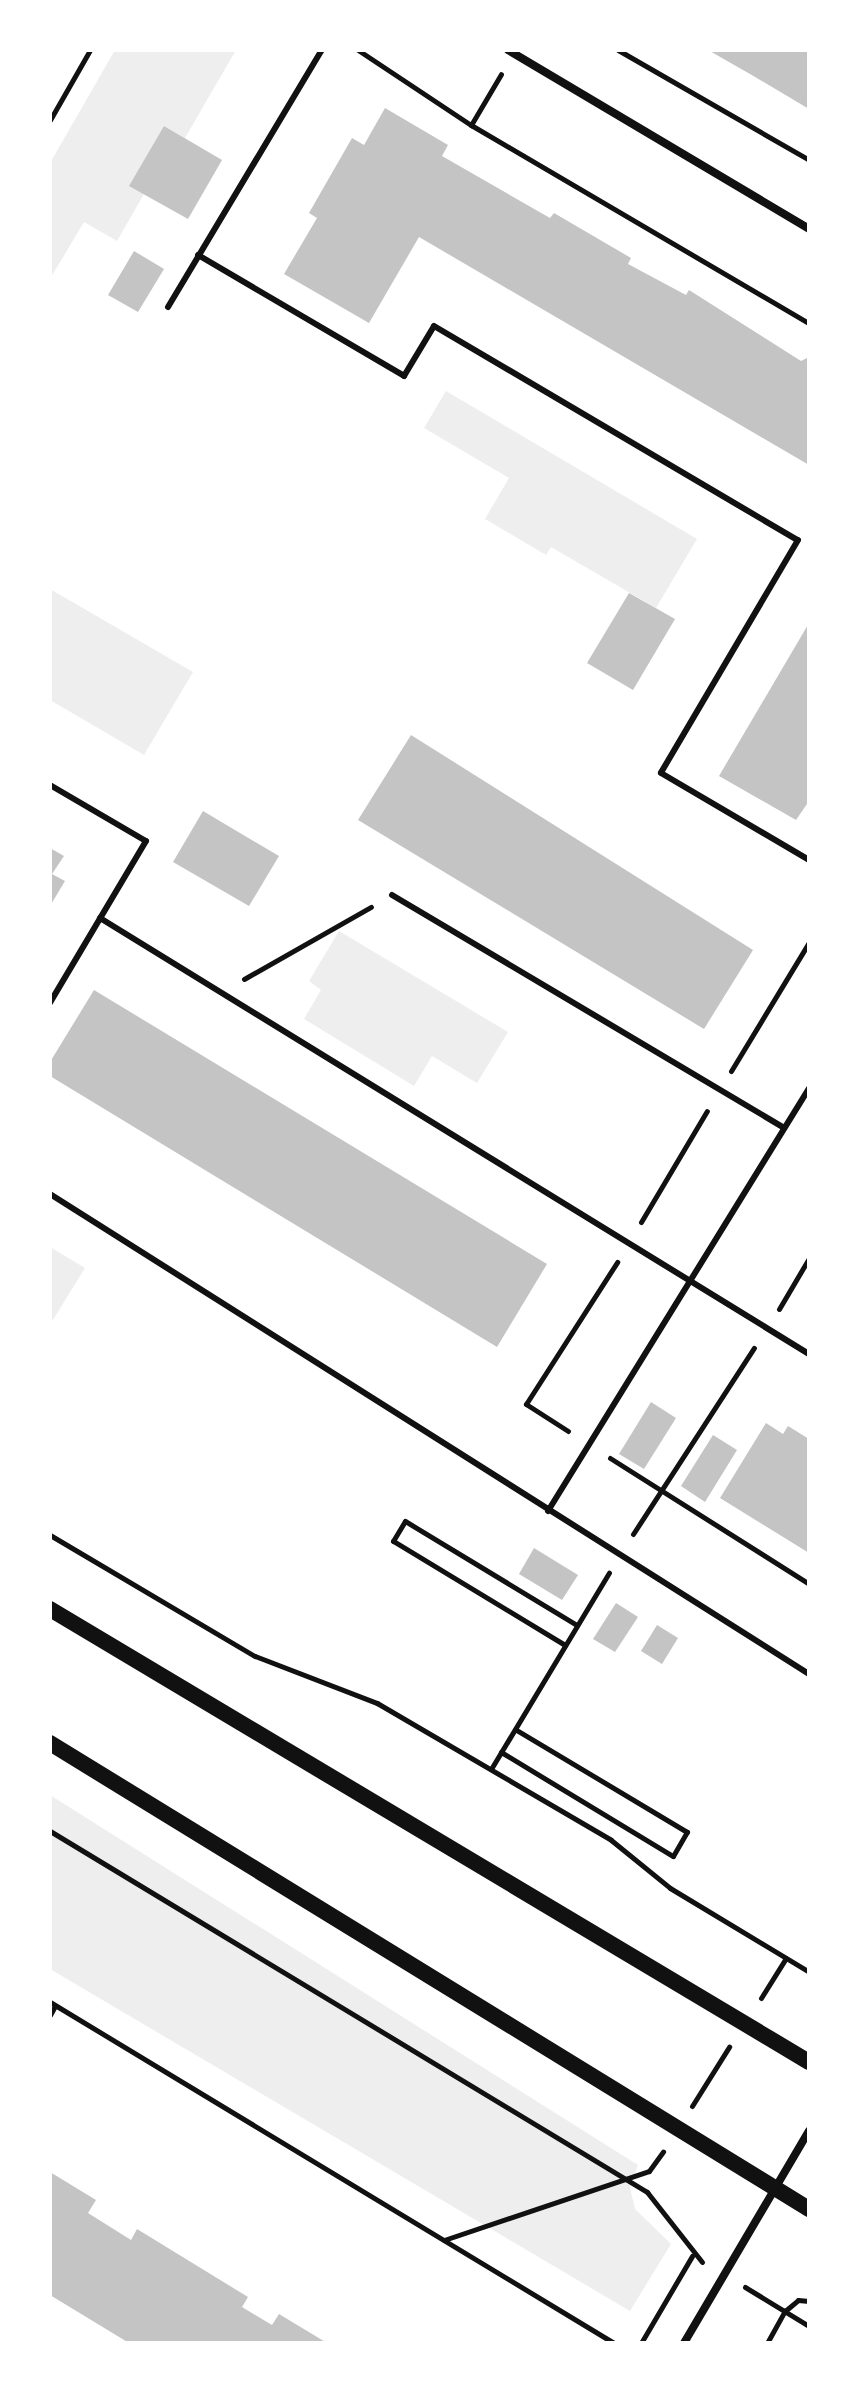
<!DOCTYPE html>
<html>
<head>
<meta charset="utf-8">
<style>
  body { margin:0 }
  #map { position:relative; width:859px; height:2393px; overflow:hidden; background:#fff; font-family:Helvetica,sans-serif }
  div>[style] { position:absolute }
  .green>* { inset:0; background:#eee }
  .building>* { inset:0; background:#c4c4c4 }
  .path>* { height:5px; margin:-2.5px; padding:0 2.5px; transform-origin:2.5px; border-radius:2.5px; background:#111 }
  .service>* { height:6px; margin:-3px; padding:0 3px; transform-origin:3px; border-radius:3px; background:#111 }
  .minor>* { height:8px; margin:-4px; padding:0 4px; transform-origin:4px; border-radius:4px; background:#111 }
  .secondary>* { height:16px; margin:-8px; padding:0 8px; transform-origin:8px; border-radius:8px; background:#111 }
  span { translate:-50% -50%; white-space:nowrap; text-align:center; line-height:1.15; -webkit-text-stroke:8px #fff; paint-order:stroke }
  .frame { position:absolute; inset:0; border:52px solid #fff; pointer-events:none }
</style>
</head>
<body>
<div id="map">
  <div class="green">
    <i style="clip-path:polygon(115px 50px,236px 50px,185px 138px,164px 126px,144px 194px,117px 241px,84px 222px,50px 279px,50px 163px)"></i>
    <i style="clip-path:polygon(446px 391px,697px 539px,656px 608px,551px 547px,546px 555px,485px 519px,509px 478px,424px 428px)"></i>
    <i style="clip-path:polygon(50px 589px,193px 672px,144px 755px,50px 700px)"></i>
    <i style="clip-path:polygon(339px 931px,508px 1032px,477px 1083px,432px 1056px,414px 1086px,304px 1019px,321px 990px,309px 981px)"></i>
    <i style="clip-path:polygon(50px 1247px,85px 1268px,51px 1323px,50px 1322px)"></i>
    <i style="clip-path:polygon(50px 1795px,638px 2165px,630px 2188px,635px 2209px,671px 2244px,630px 2311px,50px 1969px)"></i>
  </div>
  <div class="building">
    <i style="clip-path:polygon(708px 50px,809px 50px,809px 109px,750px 74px)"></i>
    <i style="clip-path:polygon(385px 108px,448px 145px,442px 156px,550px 218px,554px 213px,631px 258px,628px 264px,686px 295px,689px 290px,801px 361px,809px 357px,809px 465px,419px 237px,369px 323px,284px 274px,317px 218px,309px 213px,352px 138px,364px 145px)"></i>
    <i style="clip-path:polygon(164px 126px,222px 160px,188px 219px,129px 186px)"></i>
    <i style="clip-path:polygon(134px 251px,164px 269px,138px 312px,108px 295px)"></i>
    <i style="clip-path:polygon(629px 593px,675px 619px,633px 690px,587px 663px)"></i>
    <i style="clip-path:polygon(809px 623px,809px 801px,796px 820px,719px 776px)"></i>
    <i style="clip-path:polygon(411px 735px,753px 950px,704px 1029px,358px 820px)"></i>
    <i style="clip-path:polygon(203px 811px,279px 856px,249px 906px,173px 862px)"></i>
    <i style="clip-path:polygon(50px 848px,64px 856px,52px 874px,65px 881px,50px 906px)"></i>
    <i style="clip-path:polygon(94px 990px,547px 1264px,497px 1347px,50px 1076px,50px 1062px)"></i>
    <i style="clip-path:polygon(651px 1402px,676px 1418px,644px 1469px,619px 1454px)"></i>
    <i style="clip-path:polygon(766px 1423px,783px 1434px,788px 1426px,809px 1439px,809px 1553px,720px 1498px)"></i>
    <i style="clip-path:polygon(713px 1435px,737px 1450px,705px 1502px,681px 1486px)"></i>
    <i style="clip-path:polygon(534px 1548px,578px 1575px,562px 1600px,519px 1574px)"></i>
    <i style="clip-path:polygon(616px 1603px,638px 1617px,615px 1652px,593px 1639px)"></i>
    <i style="clip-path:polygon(657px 1625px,678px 1638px,662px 1664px,641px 1651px)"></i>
    <i style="clip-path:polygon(50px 2172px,96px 2200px,88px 2213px,131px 2240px,137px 2229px,248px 2297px,242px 2307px,272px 2325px,279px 2314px,327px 2343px,129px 2343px,50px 2295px)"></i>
  </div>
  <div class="path">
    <i style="left:358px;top:50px;width:136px;rotate:33.6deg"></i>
    <i style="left:471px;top:125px;width:392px;rotate:30.4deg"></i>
    <i style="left:618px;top:50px;width:220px;rotate:29.9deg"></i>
    <i style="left:50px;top:120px;width:81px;rotate:-60.3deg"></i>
    <i style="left:471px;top:125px;width:59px;rotate:-59.5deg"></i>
    <i style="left:244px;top:979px;width:146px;rotate:-29.6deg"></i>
    <i style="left:731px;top:1071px;width:151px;rotate:-58.8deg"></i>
    <i style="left:641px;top:1222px;width:129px;rotate:-59.3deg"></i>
    <i style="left:779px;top:1309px;width:59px;rotate:-59.5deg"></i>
    <i style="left:568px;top:1431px;width:50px;rotate:-147.3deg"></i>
    <i style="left:526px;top:1404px;width:169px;rotate:-57.3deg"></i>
    <i style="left:610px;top:1458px;width:236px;rotate:32.3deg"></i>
    <i style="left:633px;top:1534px;width:222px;rotate:-57deg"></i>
    <i style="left:50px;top:1535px;width:238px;rotate:30.6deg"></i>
    <i style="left:255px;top:1656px;width:131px;rotate:21.1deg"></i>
    <i style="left:377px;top:1703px;width:271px;rotate:30.3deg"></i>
    <i style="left:611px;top:1840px;width:76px;rotate:39.1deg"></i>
    <i style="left:670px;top:1888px;width:162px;rotate:31.1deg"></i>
    <i style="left:565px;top:1645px;width:201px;rotate:-148.8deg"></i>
    <i style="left:393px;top:1541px;width:23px;rotate:-59deg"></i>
    <i style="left:405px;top:1521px;width:201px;rotate:31.2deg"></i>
    <i style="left:501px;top:1752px;width:201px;rotate:31.2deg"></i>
    <i style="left:673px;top:1856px;width:28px;rotate:-60deg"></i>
    <i style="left:687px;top:1832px;width:200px;rotate:-149.1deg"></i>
    <i style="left:491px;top:1769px;width:229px;rotate:-59deg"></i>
    <i style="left:50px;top:1831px;width:698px;rotate:31.16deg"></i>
    <i style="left:647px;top:2192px;width:89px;rotate:51.8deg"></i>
    <i style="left:761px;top:1998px;width:47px;rotate:-58deg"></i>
    <i style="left:50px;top:2002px;width:659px;rotate:31.16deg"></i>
    <i style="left:50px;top:2015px;width:10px;rotate:-61deg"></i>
    <i style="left:692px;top:2106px;width:70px;rotate:-57.9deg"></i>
    <i style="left:444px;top:2240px;width:216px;rotate:-18.6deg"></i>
    <i style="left:649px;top:2171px;width:24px;rotate:-54deg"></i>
    <i style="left:745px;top:2287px;width:75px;rotate:31.4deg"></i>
    <i style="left:641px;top:2343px;width:101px;rotate:-59.6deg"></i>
    <i style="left:767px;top:2343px;width:37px;rotate:-61deg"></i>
    <i style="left:785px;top:2311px;width:17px;rotate:-40deg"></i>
    <i style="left:798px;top:2300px;width:11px;rotate:5deg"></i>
  </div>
  <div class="service">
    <i style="left:198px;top:255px;width:239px;rotate:30.4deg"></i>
    <i style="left:404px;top:376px;width:58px;rotate:-59deg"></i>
    <i style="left:434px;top:326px;width:422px;rotate:30.5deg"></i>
    <i style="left:798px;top:540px;width:270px;rotate:120.5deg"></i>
    <i style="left:661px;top:773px;width:172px;rotate:30.4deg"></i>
    <i style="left:168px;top:307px;width:300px;rotate:-59.1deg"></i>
    <i style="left:50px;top:785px;width:111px;rotate:30.3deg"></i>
    <i style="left:146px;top:841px;width:188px;rotate:120.7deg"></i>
    <i style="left:392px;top:895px;width:456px;rotate:30.7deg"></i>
    <i style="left:100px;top:918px;width:832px;rotate:31.59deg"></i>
    <i style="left:50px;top:1194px;width:898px;rotate:32.31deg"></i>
    <i style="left:548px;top:1511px;width:497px;rotate:-58.3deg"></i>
  </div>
  <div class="minor">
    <i style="left:508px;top:50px;width:350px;rotate:30.7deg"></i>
    <i style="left:684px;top:2343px;width:246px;rotate:-59.5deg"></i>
  </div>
  <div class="secondary">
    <i style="left:50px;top:1609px;width:884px;rotate:30.83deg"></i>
    <i style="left:50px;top:1743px;width:891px;rotate:31.55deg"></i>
  </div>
  <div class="frame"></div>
</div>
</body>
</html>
